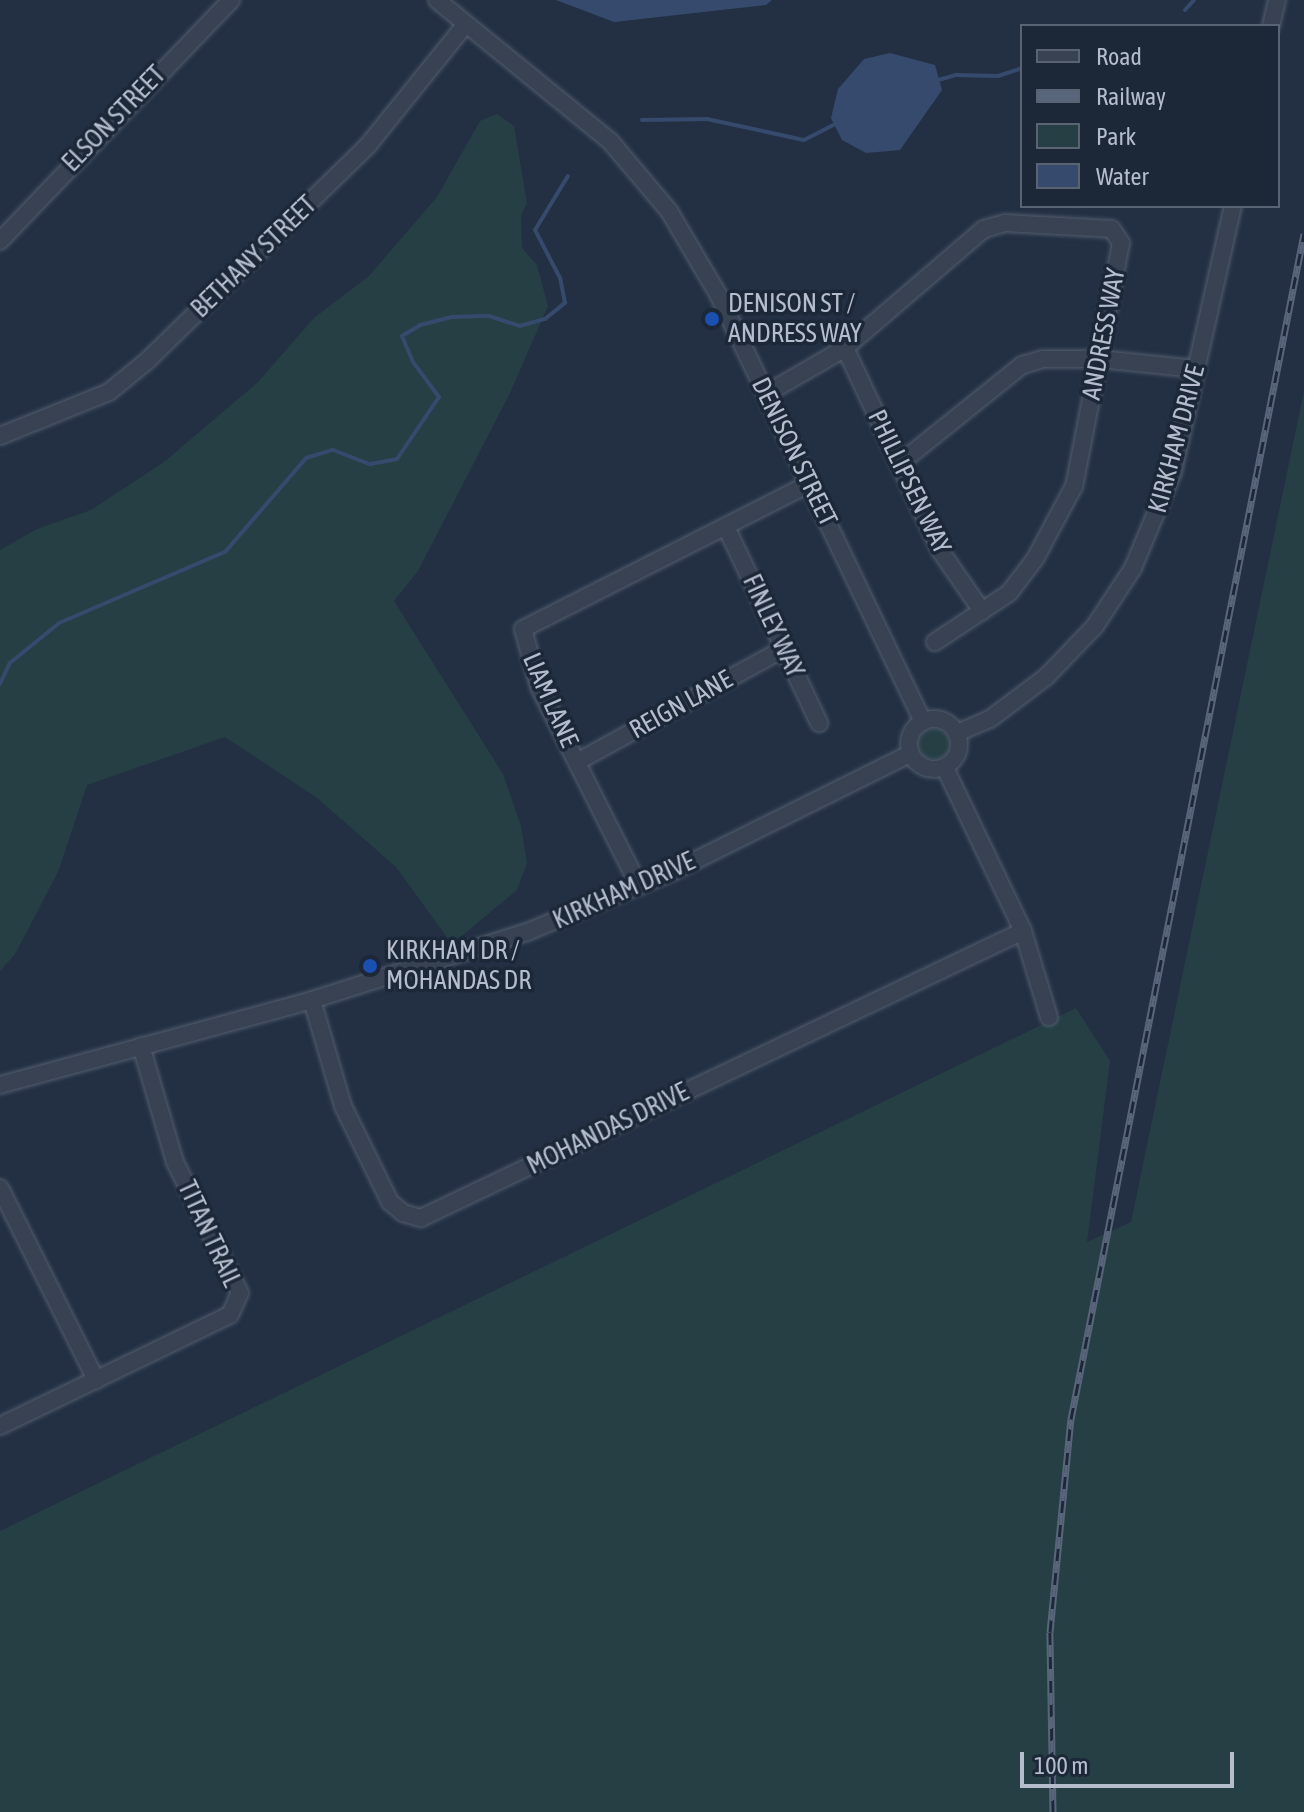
<!DOCTYPE html>
<html>
<head>
<meta charset="utf-8">
<style>
  body { margin:0 }
  #map { position:relative; width:1304px; height:1812px; overflow:hidden; background:#233044; font-family:"Asap Condensed",sans-serif }
  div>[style] { position:absolute }
  .green>* { inset:0; background:#253f44 }
  .round { border-radius:50% }
  .water>* { inset:0; background:#354a6c }
  .stream>* { height:4px; margin:-2px; padding:0 2px; transform-origin:2px; border-radius:2px; background:#354a6c }
  .roads { filter:drop-shadow(0 0 2px #535d6d) drop-shadow(0 0 2px #535d6d) }
  .minor>* { height:16px; margin:-8px; padding:0 8px; transform-origin:8px; border-radius:8px; background:#384253 }
  .minor>.ring { margin:-8px; padding:0; box-sizing:content-box; background:none; border:16px solid #384253; border-radius:50% }
  .rail>* { height:7px; margin-top:-3.5px; transform-origin:0; background:repeating-linear-gradient(90deg,#1c2738 0 12px,#59657a 0 24px); box-sizing:border-box; border-block:2px solid #59657a }
  .dots>* { width:22px; height:22px; translate:-50% -50%; box-sizing:border-box; border:4px solid #1c2738; border-radius:50% }
  span { translate:-50% -50%; white-space:nowrap; text-align:center; line-height:1.15; -webkit-text-stroke:7px #1c2738; paint-order:stroke }
  .street-label { font-size:26px; color:#b5bdcd }
  .poi-label { font-size:26px; color:#b5bdcd }
  .left { translate:0 -50%; text-align:left }
  .legend { position:absolute; left:1020px; top:24px; width:260px; height:184px; box-sizing:border-box; background:#1c2738; border:2px solid #596374; margin:0; padding:10px 14px; list-style:none; font-size:24px; color:#b5bdcd }
  .legend li { display:flex; align-items:center; gap:16px; height:40px }
  .legend b { width:40px; border:2px solid #596374 }
  .scale { position:absolute; left:1020px; top:1752px; width:214px; height:36px; box-sizing:border-box; border:4px solid #b5bdcd; border-top:0; padding-left:10px; font-size:24px; line-height:28px; white-space:nowrap; color:#b5bdcd; -webkit-text-stroke:6px #1c2738; paint-order:stroke }
</style>
</head>
<body>
<div id="map">
  <div class="green">
    <i style="clip-path:polygon(497px 114px,514px 126px,527px 203px,521px 215px,522px 248px,537px 265px,548px 306px,510px 393px,418px 571px,394px 601px,503px 774px,521px 826px,527px 863px,517px 890px,452px 944px,396px 867px,316px 797px,225px 737px,87px 785px,58px 872px,15px 954px,0 971px,0 550px,37px 529px,91px 510px,164px 462px,258px 382px,314px 318px,369px 276px,437px 197px,480px 121px)"></i>
    <i style="clip-path:polygon(1304px 391px,1304px 1812px,0 1812px,0 1531px,1076px 1008px,1110px 1061px,1087px 1242px,1131px 1222px)"></i>
    <i class="round" style="left:919px;top:729px;width:30px;height:30px"></i>
  </div>
  <div class="water">
    <i style="clip-path:polygon(556px 0,772px 0,766px 5px,614px 22px)"></i>
    <i style="clip-path:polygon(890px 53px,935px 65px,942px 90px,900px 150px,866px 153px,842px 140px,831px 118px,838px 89px,864px 59px)"></i>
  </div>
  <div class="stream">
    <i style="left:1185px;top:10px;width:13px;rotate:-48deg"></i>
    <i style="left:935px;top:81px;width:22px;rotate:-16deg"></i>
    <i style="left:956px;top:75px;width:42px;rotate:1.4deg"></i>
    <i style="left:998px;top:76px;width:25px;rotate:-18deg"></i>
    <i style="left:642px;top:120px;width:65px;rotate:-0.9deg"></i>
    <i style="left:707px;top:119px;width:99px;rotate:12.2deg"></i>
    <i style="left:804px;top:140px;width:39px;rotate:-27deg"></i>
    <i style="left:0;top:684px;width:23px;rotate:-65deg"></i>
    <i style="left:10px;top:663px;width:63px;rotate:-39.2deg"></i>
    <i style="left:59px;top:623px;width:181px;rotate:-23.2deg"></i>
    <i style="left:225px;top:552px;width:124px;rotate:-49.2deg"></i>
    <i style="left:306px;top:458px;width:28px;rotate:-17deg"></i>
    <i style="left:333px;top:450px;width:40px;rotate:21deg"></i>
    <i style="left:370px;top:464px;width:27px;rotate:-10deg"></i>
    <i style="left:397px;top:459px;width:75px;rotate:-55.9deg"></i>
    <i style="left:439px;top:397px;width:44px;rotate:-126.6deg"></i>
    <i style="left:413px;top:362px;width:28px;rotate:-113deg"></i>
    <i style="left:402px;top:336px;width:21px;rotate:-31deg"></i>
    <i style="left:420px;top:325px;width:34px;rotate:-14deg"></i>
    <i style="left:453px;top:317px;width:36px;rotate:-2deg"></i>
    <i style="left:489px;top:316px;width:33px;rotate:18deg"></i>
    <i style="left:520px;top:326px;width:26px;rotate:-16deg"></i>
    <i style="left:545px;top:319px;width:26px;rotate:-39deg"></i>
    <i style="left:565px;top:303px;width:25px;rotate:-101deg"></i>
    <i style="left:560px;top:278px;width:54px;rotate:-117.5deg"></i>
    <i style="left:535px;top:230px;width:63px;rotate:-58.6deg"></i>
  </div>
  <div class="roads">
    <div class="minor">
      <i style="left:437px;top:0;width:223px;rotate:39.2deg"></i>
      <i style="left:610px;top:141px;width:92px;rotate:49.9deg"></i>
      <i style="left:669px;top:211px;width:99px;rotate:59.5deg"></i>
      <i style="left:719px;top:296px;width:472px;rotate:64.4deg"></i>
      <i style="left:1271px;top:26px;width:27px;rotate:-77deg"></i>
      <i style="left:0;top:241px;width:334px;rotate:-46.2deg"></i>
      <i style="left:845px;top:348px;width:225px;rotate:64.8deg"></i>
      <i style="left:941px;top:552px;width:72px;rotate:55.2deg"></i>
      <i style="left:766px;top:394px;width:91px;rotate:-30.2deg"></i>
      <i style="left:845px;top:348px;width:183px;rotate:-40.6deg"></i>
      <i style="left:984px;top:229px;width:22px;rotate:-16deg"></i>
      <i style="left:1005px;top:223px;width:107px;rotate:3.2deg"></i>
      <i style="left:1112px;top:229px;width:17px;rotate:57deg"></i>
      <i style="left:1121px;top:243px;width:248px;rotate:100.9deg"></i>
      <i style="left:1074px;top:486px;width:83px;rotate:118.1deg"></i>
      <i style="left:1035px;top:559px;width:43px;rotate:127.4deg"></i>
      <i style="left:1009px;top:593px;width:89px;rotate:146.5deg"></i>
      <i style="left:0;top:436px;width:118px;rotate:-22deg"></i>
      <i style="left:109px;top:392px;width:49px;rotate:-39.2deg"></i>
      <i style="left:147px;top:361px;width:310px;rotate:-44.3deg"></i>
      <i style="left:369px;top:144px;width:154px;rotate:-51.1deg"></i>
      <i style="left:899px;top:464px;width:158px;rotate:-38.8deg"></i>
      <i style="left:1022px;top:365px;width:22px;rotate:-16deg"></i>
      <i style="left:1043px;top:359px;width:57px"></i>
      <i style="left:1100px;top:359px;width:97px;rotate:5.9deg"></i>
      <i style="left:727px;top:529px;width:215px;rotate:64.6deg"></i>
      <i class="ring" style="left:909px;top:719px;width:34px;height:34px"></i>
      <i style="left:957px;top:733px;width:36px;rotate:-23deg"></i>
      <i style="left:990px;top:719px;width:71px;rotate:-37deg"></i>
      <i style="left:1047px;top:676px;width:69px;rotate:-46.2deg"></i>
      <i style="left:1095px;top:626px;width:69px;rotate:-56.8deg"></i>
      <i style="left:1133px;top:568px;width:104px;rotate:-67.4deg"></i>
      <i style="left:1173px;top:472px;width:273px;rotate:-77.3deg"></i>
      <i style="left:577px;top:762px;width:237px;rotate:-28.7deg"></i>
      <i style="left:945px;top:768px;width:181px;rotate:64.4deg"></i>
      <i style="left:1023px;top:931px;width:90px;rotate:73.2deg"></i>
      <i style="left:639px;top:886px;width:223px;rotate:-116.7deg"></i>
      <i style="left:539px;top:687px;width:60px;rotate:-105.4deg"></i>
      <i style="left:523px;top:629px;width:321px;rotate:-26.9deg"></i>
      <i style="left:312px;top:1000px;width:110px;rotate:73.7deg"></i>
      <i style="left:343px;top:1106px;width:107px;rotate:63.9deg"></i>
      <i style="left:390px;top:1202px;width:17px;rotate:40deg"></i>
      <i style="left:403px;top:1213px;width:19px;rotate:16deg"></i>
      <i style="left:421px;top:1218px;width:667px;rotate:-25.49deg"></i>
      <i style="left:0;top:1085px;width:323px;rotate:-15.2deg"></i>
      <i style="left:312px;top:1000px;width:225px;rotate:-17.6deg"></i>
      <i style="left:527px;top:932px;width:159px;rotate:-22.5deg"></i>
      <i style="left:674px;top:871px;width:263px;rotate:-26.4deg"></i>
      <i style="left:0;top:1188px;width:215px;rotate:63.4deg"></i>
      <i style="left:0;top:1426px;width:255px;rotate:-25.8deg"></i>
      <i style="left:230px;top:1315px;width:24px;rotate:-66deg"></i>
      <i style="left:240px;top:1293px;width:146px;rotate:-116.4deg"></i>
      <i style="left:175px;top:1162px;width:121px;rotate:-106.3deg"></i>
    </div>
  </div>
  <div class="rail">
    <i style="left:1053px;top:1812px;width:180px;rotate:-91deg"></i>
    <i style="left:1050px;top:1632px;width:214px;rotate:-84.4deg"></i>
    <i style="left:1071px;top:1419px;width:1208px;rotate:-78.88deg"></i>
  </div>
  <div class="dots">
    <i style="left:712px;top:319px;background:#1a4fb4"></i>
    <i style="left:370px;top:966px;background:#1a4fb4"></i>
  </div>
  <div class="street-label">
    <span style="left:114px;top:119px;rotate:-46deg">ELSON STREET</span>
    <span style="left:254px;top:257px;rotate:-44deg">BETHANY STREET</span>
    <span style="left:1104px;top:334px;rotate:-79deg">ANDRESS WAY</span>
    <span style="left:1177px;top:439px;rotate:-75deg">KIRKHAM DRIVE</span>
    <span style="left:794px;top:452px;rotate:64deg">DENISON STREET</span>
    <span style="left:909px;top:482px;rotate:64deg">PHILLIPSEN WAY</span>
    <span style="left:773px;top:626px;rotate:65deg">FINLEY WAY</span>
    <span style="left:550px;top:700px;rotate:66deg">LIAM LANE</span>
    <span style="left:681px;top:705px;rotate:-29deg">REIGN LANE</span>
    <span style="left:624px;top:891px;rotate:-24deg">KIRKHAM DRIVE</span>
    <span style="left:608px;top:1129px;rotate:-26deg">MOHANDAS DRIVE</span>
    <span style="left:209px;top:1234px;rotate:65deg">TITAN TRAIL</span>
  </div>
  <div class="poi-label">
    <span class="left" style="left:728px;top:319px">DENISON ST /<br>ANDRESS WAY</span>
    <span class="left" style="left:386px;top:966px">KIRKHAM DR /<br>MOHANDAS DR</span>
  </div>
  <ul class="legend">
  <li><b style="height:10px;background:#384253"></b>Road</li>
  <li><b style="height:10px;background:#59657a"></b>Railway</li>
  <li><b style="height:22px;background:#253f44"></b>Park</li>
  <li><b style="height:22px;background:#354a6c"></b>Water</li>
  </ul>
  <div class="scale">100 m</div>
</div>
</body>
</html>
